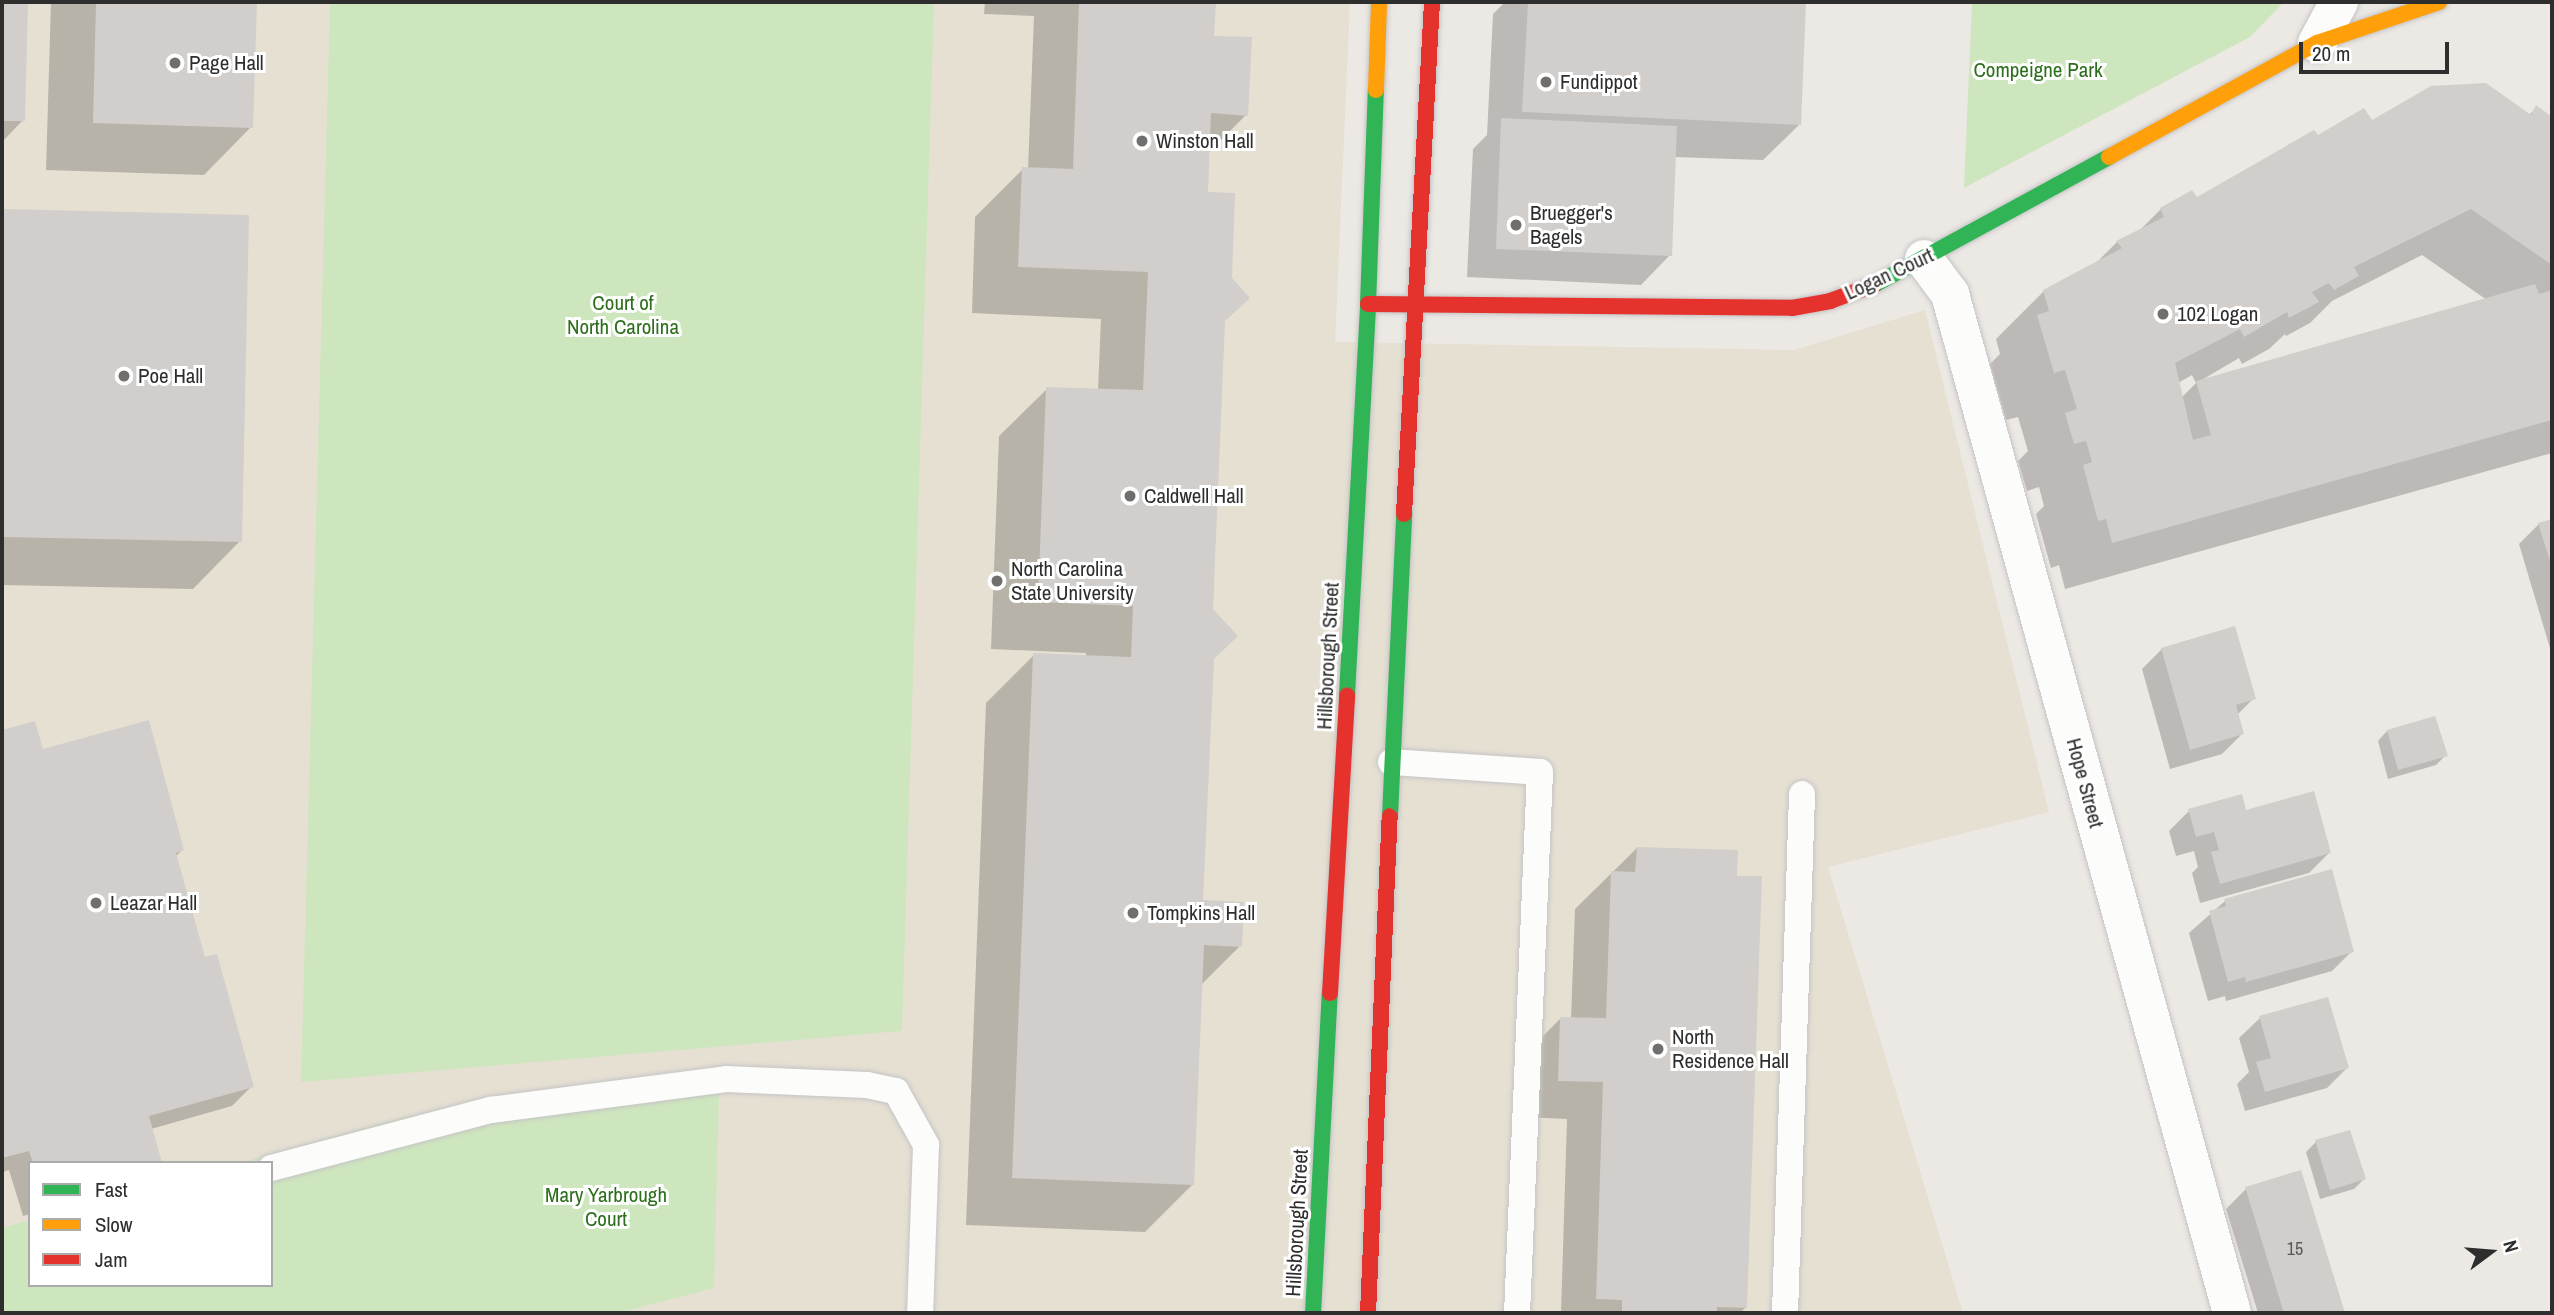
<!DOCTYPE html>
<html>
<head>
<meta charset="utf-8">
<style>
  body { margin:0 }
  #map { position:relative; width:2554px; height:1315px; overflow:hidden; background:#ece8e4; font-family:"Archivo Narrow",sans-serif }
  div>[style] { position:absolute }
  .education>* { inset:0; background:#e6e0d3 }
  .green>* { inset:0; background:#cee6be }
  .shadow>* { inset:0; background:#0003 }
  .building>* { inset:0; background:#d1cecb }
  .roads { filter:drop-shadow(0 0 2px #c5c4c5) drop-shadow(0 0 2px #c5c4c5) }
  .lane>* { height:26px; margin:-13px; padding:0 13px; transform-origin:13px; border-radius:13px; background:#fcfcfb }
  .street>* { height:38px; margin:-19px; padding:0 19px; transform-origin:19px; border-radius:19px; background:#fcfcfb }
  .fast>* { height:16px; margin:-8px; padding:0 8px; transform-origin:8px; border-radius:8px; background:#30b455 }
  .slow>* { height:16px; margin:-8px; padding:0 8px; transform-origin:8px; border-radius:8px; background:#ff9f0a }
  .jam>* { height:16px; margin:-8px; padding:0 8px; transform-origin:8px; border-radius:8px; background:#e5322d }
  .dots>* { width:19px; height:19px; translate:-50% -50%; box-sizing:border-box; border:4px solid #fff; border-radius:50% }
  span { translate:-50% -50%; white-space:nowrap; text-align:center; line-height:1.15; -webkit-text-stroke:6px #fff; paint-order:stroke }
  .number-label { font-size:18px; color:#585857 }
  .number-label span { -webkit-text-stroke-width:0 }
  .poi-label { font-size:21px; color:#2e2e2e }
  .left { translate:0 -50%; text-align:left }
  .park-label { font-size:21px; color:#2c6e1b }
  .street-label { font-size:21px; color:#2e2e2e }
  .frame { position:absolute; inset:0; border:4px solid #2e2e2e; pointer-events:none }
  .legend { position:absolute; left:28px; top:1161px; width:245px; height:126px; box-sizing:border-box; background:#fff; border:2px solid #ababab; margin:0; padding:9px 12px; list-style:none; font-size:21px; color:#2e2e2e }
  .legend li { display:flex; align-items:center; gap:14px; height:35px }
  .legend b { width:35px; border:2px solid #ababab }
  .north { position:absolute; left:2456px; top:1217px; width:70px; height:70px; -webkit-text-stroke:5px #fff; paint-order:stroke; rotate:74deg; font-size:19px; font-weight:700; line-height:28px; text-align:center; color:#2e2e2e }
  .north::after { content:''; display:block; margin:auto; width:24px; height:32px; background:#2e2e2e; clip-path:polygon(50% 0,100% 100%,50% 72%,0 100%) }
  .scale { position:absolute; left:2299px; top:42px; width:150px; height:32px; box-sizing:border-box; border:4px solid #2e2e2e; border-top:0; padding-left:9px; font-size:21px; line-height:24px; white-space:nowrap; color:#2e2e2e; -webkit-text-stroke:5px #fff; paint-order:stroke }
</style>
</head>
<body>
<div id="map">
  <div class="education">
    <i style="clip-path:polygon(evenodd,2px 2px,1350px 2px,1335px 342px,1794px 350px,1925px 310px,2049px 812px,1828px 867px,1963px 1313px,2px 1313px,2px 2px,30px 1163px,271px 1163px,271px 1285px,30px 1285px,30px 1163px)"></i>
  </div>
  <div class="green">
    <i style="clip-path:polygon(330px 2px,934px 2px,902px 1031px,301px 1082px)"></i>
    <i style="clip-path:polygon(1972px 2px,2284px 2px,2250px 37px,1964px 188px)"></i>
    <i style="clip-path:polygon(719px 1093px,714px 1288px,618px 1313px,2px 1313px,2px 1228px,30px 1220px,30px 1285px,271px 1285px,271px 1163px,239px 1163px,404px 1117px)"></i>
  </div>
  <div class="shadow">
    <i style="clip-path:polygon(2px 2px,26px 2px,23px 120px,2px 142px)"></i>
    <i style="clip-path:polygon(51px 2px,255px 2px,251px 127px,204px 175px,46px 170px)"></i>
    <i style="clip-path:polygon(985px 2px,1214px 2px,1212px 38px,1246px 115px,1208px 153px,1206px 194px,1223px 323px,1202px 902px,1240px 946px,1201px 985px,1193px 1184px,1145px 1232px,966px 1225px,986px 703px,1034px 655px,1086px 657px,1086px 653px,991px 649px,999px 436px,1047px 389px,1098px 390px,1101px 319px,972px 313px,975px 217px,1023px 169px,1028px 169px,1034px 16px,984px 14px)"></i>
    <i style="clip-path:polygon(1505px 2px,1804px 2px,1800px 124px,1763px 160px,1674px 157px,1670px 255px,1641px 285px,1467px 277px,1473px 149px,1487px 135px,1493px 14px)"></i>
    <i style="clip-path:polygon(evenodd,2536px 108px,2552px 119px,2552px 453px,2065px 589px,2059px 565px,2051px 568px,2036px 514px,2044px 506px,2039px 487px,2027px 491px,2018px 461px,2028px 451px,2018px 417px,2006px 420px,1990px 364px,2000px 354px,1996px 339px,2044px 291px,2094px 265px,2117px 242px,2139px 231px,2161px 209px,2196px 199px,2318px 137px,2371px 122px,2529px 115px,2536px 108px,2422px 255px,2487px 300px,2200px 381px,2239px 358px,2242px 364px,2269px 349px,2285px 334px,2286px 336px,2310px 323px,2332px 301px,2422px 255px,2536px 108px,2192px 375px,2196px 383px,2181px 398px,2178px 383px,2192px 375px)"></i>
    <i style="clip-path:polygon(2px 211px,248px 216px,240px 541px,193px 589px,2px 585px)"></i>
    <i style="clip-path:polygon(2552px 520px,2552px 655px,2519px 544px,2539px 524px)"></i>
    <i style="clip-path:polygon(2162px 649px,2254px 698px,2237px 715px,2242px 734px,2222px 754px,2170px 769px,2142px 669px)"></i>
    <i style="clip-path:polygon(34px 723px,42px 751px,182px 850px,175px 857px,203px 959px,252px 1086px,232px 1106px,151px 1129px,161px 1163px,30px 1163px,30px 1214px,23px 1216px,9px 1170px,2px 1172px,2px 732px)"></i>
    <i style="clip-path:polygon(2387px 731px,2446px 755px,2436px 765px,2388px 779px,2378px 741px)"></i>
    <i style="clip-path:polygon(2189px 811px,2329px 853px,2309px 873px,2200px 903px,2192px 873px,2198px 867px,2194px 851px,2176px 856px,2169px 831px)"></i>
    <i style="clip-path:polygon(1637px 848px,1746px 1307px,1740px 1313px,1561px 1313px,1567px 1119px,1522px 1117px,1524px 1055px,1561px 1018px,1571px 1019px,1575px 909px)"></i>
    <i style="clip-path:polygon(2225px 901px,2352px 951px,2332px 971px,2226px 1001px,2225px 996px,2208px 1001px,2189px 933px)"></i>
    <i style="clip-path:polygon(2260px 1018px,2347px 1068px,2327px 1088px,2245px 1111px,2237px 1084px,2249px 1072px,2239px 1038px)"></i>
    <i style="clip-path:polygon(2316px 1142px,2364px 1179px,2354px 1189px,2320px 1199px,2306px 1152px)"></i>
    <i style="clip-path:polygon(2300px 1173px,2343px 1313px,2258px 1313px,2226px 1209px,2246px 1189px)"></i>
  </div>
  <div class="building">
    <i style="clip-path:polygon(2px 2px,28px 2px,25px 121px,2px 121px)"></i>
    <i style="clip-path:polygon(96px 2px,257px 2px,253px 128px,93px 123px)"></i>
    <i style="clip-path:polygon(1079px 2px,1216px 2px,1214px 36px,1252px 37px,1248px 116px,1211px 113px,1208px 192px,1235px 193px,1232px 278px,1250px 298px,1225px 321px,1213px 609px,1238px 636px,1214px 659px,1203px 900px,1244px 902px,1242px 947px,1204px 945px,1194px 1185px,1012px 1178px,1033px 653px,1131px 657px,1133px 606px,1038px 602px,1046px 387px,1143px 390px,1148px 272px,1018px 267px,1022px 167px,1073px 169px)"></i>
    <i style="clip-path:polygon(1528px 2px,1806px 2px,1801px 125px,1522px 112px)"></i>
    <i style="clip-path:polygon(2486px 83px,2531px 115px,2536px 105px,2552px 117px,2552px 265px,2471px 209px,2354px 267px,2359px 276px,2334px 290px,2329px 283px,2312px 292px,2319px 302px,2289px 318px,2287px 312px,2244px 337px,2240px 329px,2175px 363px,2193px 440px,2211px 435px,2196px 381px,2535px 284px,2539px 294px,2552px 290px,2552px 420px,2112px 543px,2106px 519px,2098px 521px,2083px 465px,2092px 462px,2086px 441px,2074px 444px,2065px 413px,2077px 409px,2065px 370px,2054px 373px,2037px 315px,2049px 311px,2043px 290px,2122px 248px,2116px 241px,2164px 217px,2160px 208px,2192px 190px,2197px 197px,2314px 130px,2318px 135px,2364px 108px,2372px 120px,2431px 86px)"></i>
    <i style="clip-path:polygon(1501px 118px,1677px 126px,1672px 256px,1496px 249px)"></i>
    <i style="clip-path:polygon(2px 209px,249px 215px,242px 542px,2px 537px)"></i>
    <i style="clip-path:polygon(2552px 519px,2552px 567px,2538px 523px)"></i>
    <i style="clip-path:polygon(2235px 626px,2256px 699px,2236px 705px,2244px 734px,2190px 750px,2161px 648px)"></i>
    <i style="clip-path:polygon(2435px 716px,2448px 756px,2398px 770px,2387px 730px)"></i>
    <i style="clip-path:polygon(149px 720px,184px 850px,176px 853px,205px 957px,217px 954px,254px 1087px,149px 1116px,162px 1163px,33px 1163px,29px 1151px,2px 1158px,2px 730px,35px 721px,43px 749px)"></i>
    <i style="clip-path:polygon(2314px 791px,2331px 853px,2220px 884px,2211px 852px,2219px 850px,2214px 832px,2196px 837px,2188px 809px,2242px 794px,2246px 810px)"></i>
    <i style="clip-path:polygon(1637px 847px,1738px 850px,1737px 876px,1762px 876px,1747px 1308px,1717px 1307px,1717px 1313px,1622px 1313px,1622px 1300px,1596px 1299px,1603px 1082px,1558px 1081px,1560px 1017px,1606px 1018px,1611px 871px,1635px 872px)"></i>
    <i style="clip-path:polygon(2332px 869px,2354px 952px,2246px 982px,2245px 977px,2228px 982px,2209px 911px,2226px 906px,2224px 899px)"></i>
    <i style="clip-path:polygon(2328px 997px,2349px 1068px,2265px 1092px,2256px 1062px,2271px 1058px,2259px 1016px)"></i>
    <i style="clip-path:polygon(2350px 1130px,2366px 1179px,2330px 1190px,2315px 1140px)"></i>
    <i style="clip-path:polygon(2301px 1170px,2345px 1313px,2284px 1313px,2245px 1187px)"></i>
  </div>
  <div class="roads">
    <div class="lane">
      <i style="left:1391px;top:762px;width:149px;rotate:3.8deg"></i>
      <i style="left:1540px;top:772px;width:541px;rotate:92.43deg"></i>
      <i style="left:271px;top:1168px;width:228px;rotate:-14.8deg"></i>
      <i style="left:491px;top:1110px;width:237px;rotate:-7.5deg"></i>
      <i style="left:726px;top:1079px;width:141px;rotate:2.4deg"></i>
      <i style="left:867px;top:1085px;width:30px;rotate:12deg"></i>
      <i style="left:896px;top:1091px;width:62px;rotate:60.9deg"></i>
      <i style="left:926px;top:1145px;width:168px;rotate:92deg"></i>
      <i style="left:1785px;top:1313px;width:519px;rotate:-88.12deg"></i>
    </div>
    <div class="street">
      <i style="left:2317px;top:43px;width:47px;rotate:-61.8deg"></i>
      <i style="left:1924px;top:259px;width:44px;rotate:53.4deg"></i>
      <i style="left:1950px;top:294px;width:1057px;rotate:74.53deg"></i>
    </div>
    <div class="fast">
      <i style="left:1874px;top:285px;width:268px;rotate:-28.6deg"></i>
      <i style="left:1347px;top:695px;width:392px;rotate:-86.9deg"></i>
      <i style="left:1368px;top:304px;width:214px;rotate:-87.9deg"></i>
      <i style="left:1390px;top:816px;width:302px;rotate:-87.3deg"></i>
      <i style="left:1313px;top:1313px;width:320px;rotate:-87deg"></i>
    </div>
    <div class="slow">
      <i style="left:1376px;top:90px;width:88px;rotate:-88deg"></i>
      <i style="left:2109px;top:157px;width:237px;rotate:-28.7deg"></i>
      <i style="left:2317px;top:43px;width:129px;rotate:-18.6deg"></i>
    </div>
    <div class="jam">
      <i style="left:1368px;top:304px;width:424px;rotate:0.5deg"></i>
      <i style="left:1792px;top:308px;width:39px;rotate:-10deg"></i>
      <i style="left:1830px;top:301px;width:47px;rotate:-20deg"></i>
      <i style="left:1404px;top:514px;width:513px;rotate:-86.87deg"></i>
      <i style="left:1330px;top:993px;width:298px;rotate:-86.7deg"></i>
      <i style="left:1368px;top:1313px;width:497px;rotate:-87.5deg"></i>
    </div>
  </div>
  <div class="dots">
    <i style="left:175px;top:63px;background:#706f6e"></i>
    <i style="left:1546px;top:82px;background:#706f6e"></i>
    <i style="left:1142px;top:141px;background:#706f6e"></i>
    <i style="left:1516px;top:225px;background:#706f6e"></i>
    <i style="left:2163px;top:314px;background:#706f6e"></i>
    <i style="left:124px;top:376px;background:#706f6e"></i>
    <i style="left:1130px;top:496px;background:#706f6e"></i>
    <i style="left:997px;top:581px;background:#706f6e"></i>
    <i style="left:96px;top:903px;background:#706f6e"></i>
    <i style="left:1133px;top:913px;background:#706f6e"></i>
    <i style="left:1658px;top:1049px;background:#706f6e"></i>
  </div>
  <div class="number-label">
    <span style="left:2295px;top:1249px">15</span>
  </div>
  <div class="poi-label">
    <span class="left" style="left:189px;top:63px">Page Hall</span>
    <span class="left" style="left:1560px;top:82px">Fundippot</span>
    <span class="left" style="left:1156px;top:141px">Winston Hall</span>
    <span class="left" style="left:1530px;top:225px">Bruegger's<br>Bagels</span>
    <span class="left" style="left:2177px;top:314px">102 Logan</span>
    <span class="left" style="left:138px;top:376px">Poe Hall</span>
    <span class="left" style="left:1144px;top:496px">Caldwell Hall</span>
    <span class="left" style="left:1011px;top:581px">North Carolina<br>State University</span>
    <span class="left" style="left:110px;top:903px">Leazar Hall</span>
    <span class="left" style="left:1147px;top:913px">Tompkins Hall</span>
    <span class="left" style="left:1672px;top:1049px">North<br>Residence Hall</span>
  </div>
  <div class="park-label">
    <span style="left:2038px;top:70px">Compeigne Park</span>
    <span style="left:623px;top:315px">Court of<br>North Carolina</span>
    <span style="left:606px;top:1207px">Mary Yarbrough<br>Court</span>
  </div>
  <div class="street-label">
    <span style="left:1889px;top:274px;rotate:-25deg">Logan Court</span>
    <span style="left:1328px;top:656px;rotate:-87deg">Hillsborough Street</span>
    <span style="left:2085px;top:783px;rotate:75deg">Hope Street</span>
    <span style="left:1297px;top:1223px;rotate:-87deg">Hillsborough Street</span>
  </div>
  <div class="frame"></div>
  <ul class="legend">
  <li><b style="height:9px;background:#30b455"></b>Fast</li>
  <li><b style="height:9px;background:#ff9f0a"></b>Slow</li>
  <li><b style="height:9px;background:#e5322d"></b>Jam</li>
  </ul>
  <div class="north">N</div>
  <div class="scale">20 m</div>
</div>
</body>
</html>
